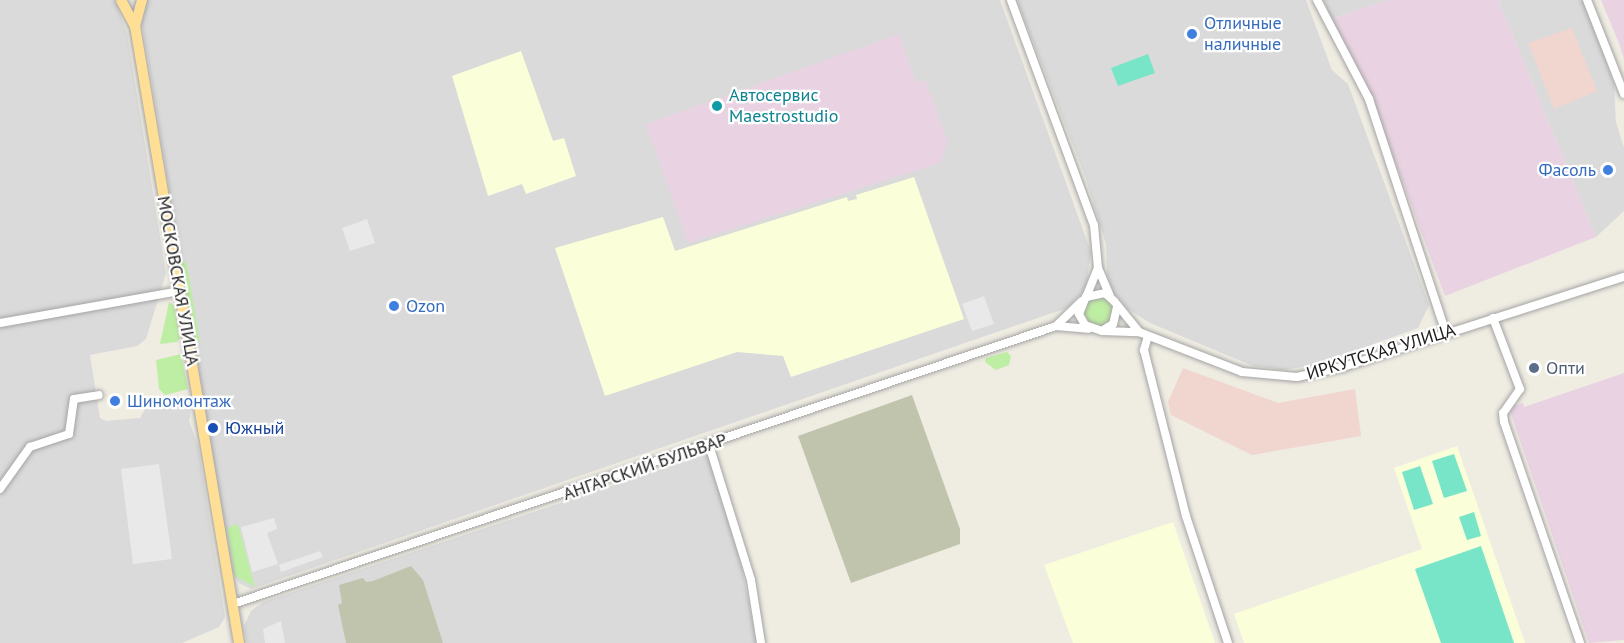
<!DOCTYPE html>
<html>
<head>
<meta charset="utf-8">
<style>
  body { margin:0 }
  #map { position:relative; width:1624px; height:643px; overflow:hidden; background:#efece2; font-family:"PT Sans",sans-serif }
  div>[style] { position:absolute }
  .residential>* { inset:0; background:#dbdada }
  .commercial>* { inset:0; background:#f1d5cf }
  .industrial>* { inset:0; background:#e9d3e2 }
  .education>* { inset:0; background:#faffda }
  .construction>* { inset:0; background:#c1c4ad }
  .grass>* { inset:0; background:#beeea3 }
  .round { border-radius:50% }
  .pitch>* { inset:0; background:#79e5c8 }
  .parking>* { inset:0; background:#e9e9e9 }
  .roads { filter:drop-shadow(0 0 2px #a4a4a4) drop-shadow(0 0 2px #a4a4a4) }
  .minor>* { height:8px; margin:-4px; padding:0 4px; transform-origin:4px; border-radius:4px; background:#fff }
  .major>* { height:10px; margin:-5px; padding:0 5px; transform-origin:5px; border-radius:5px; background:#ffdf96 }
  .dots>* { width:16px; height:16px; translate:-50% -50%; box-sizing:border-box; border:3px solid #fff; border-radius:50% }
  span { translate:-50% -50%; white-space:nowrap; text-align:center; line-height:1.15; -webkit-text-stroke:4.5px #fff; paint-order:stroke }
  .shop-label { font-size:18px; color:#366cbe }
  .left { translate:0 -50%; text-align:left }
  .right { translate:-100% -50%; text-align:right }
  .culture-label { font-size:18px; color:#0d838f }
  .street-label { font-size:18px; color:#1d1d1d }
  .service-label { font-size:18px; color:#4e5e75 }
  .transit-label { font-size:18px; color:#164399 }
</style>
</head>
<body>
<div id="map">
  <div class="residential">
    <i style="clip-path:polygon(0 0,115px 0,127px 33px,166px 273px,146px 339px,137px 346px,90px 355px,100px 418px,106px 421px,140px 418px,146px 407px,180px 402px,191px 410px,189px 421px,198px 446px,225px 617px,219px 627px,182px 643px,0 643px)"></i>
    <i style="clip-path:polygon(146px 0,1000px 0,1091px 252px,1086px 288px,1067px 308px,251px 589px,239px 583px,232px 572px,142px 23px)"></i>
    <i style="clip-path:polygon(1017px 0,1306px 0,1332px 70px,1348px 84px,1429px 305px,1418px 328px,1315px 365px,1283px 370px,1253px 366px,1150px 323px,1128px 309px,1114px 293px,1107px 275px,1106px 244px,1086px 179px)"></i>
    <i style="clip-path:polygon(1324px 0,1388px 0,1331px 19px)"></i>
    <i style="clip-path:polygon(1498px 0,1584px 0,1614px 84px,1616px 122px,1624px 148px,1624px 211px,1596px 237px)"></i>
    <i style="clip-path:polygon(708px 454px,740px 559px,757px 643px,247px 643px,244px 626px,251px 611px,263px 602px)"></i>
  </div>
  <div class="commercial">
    <i style="clip-path:polygon(1572px 28px,1597px 91px,1554px 109px,1528px 43px)"></i>
    <i style="clip-path:polygon(1183px 368px,1278px 403px,1355px 389px,1361px 436px,1252px 455px,1171px 415px,1168px 402px)"></i>
  </div>
  <div class="industrial">
    <i style="clip-path:polygon(1388px 0,1498px 0,1596px 237px,1445px 296px,1367px 86px,1331px 19px)"></i>
    <i style="clip-path:polygon(1601px 0,1624px 0,1624px 59px,1620px 46px)"></i>
    <i style="clip-path:polygon(899px 34px,916px 82px,925px 80px,948px 142px,940px 163px,688px 243px,646px 124px)"></i>
    <i style="clip-path:polygon(1624px 373px,1624px 640px,1589px 643px,1509px 408px,1523px 403px,1524px 407px)"></i>
  </div>
  <div class="education">
    <i style="clip-path:polygon(521px 51px,553px 141px,564px 138px,576px 176px,526px 194px,522px 184px,488px 196px,452px 76px)"></i>
    <i style="clip-path:polygon(914px 177px,964px 319px,791px 377px,783px 356px,737px 352px,605px 396px,555px 248px,663px 217px,675px 251px,847px 197px,848px 201px,857px 199px,856px 195px)"></i>
    <i style="clip-path:polygon(1457px 446px,1525px 643px,1244px 643px,1234px 614px,1422px 549px,1394px 468px)"></i>
    <i style="clip-path:polygon(1173px 522px,1215px 643px,1073px 643px,1044px 565px)"></i>
  </div>
  <div class="construction">
    <i style="clip-path:polygon(912px 395px,960px 529px,960px 544px,851px 583px,798px 436px)"></i>
    <i style="clip-path:polygon(411px 566px,423px 580px,443px 643px,346px 643px,338px 605px,342px 603px,339px 585px,363px 578px,366px 582px,373px 581px)"></i>
  </div>
  <div class="grass">
    <i style="clip-path:polygon(178px 253px,187px 265px,200px 343px,192px 336px)"></i>
    <i class="round" style="left:1083px;top:297px;width:30px;height:30px"></i>
    <i style="clip-path:polygon(169px 302px,174px 305px,180px 338px,177px 342px,160px 344px)"></i>
    <i style="clip-path:polygon(1007px 352px,1011px 356px,1009px 365px,996px 370px,985px 362px,986px 358px)"></i>
    <i style="clip-path:polygon(181px 354px,188px 389px,165px 395px,159px 389px,156px 360px)"></i>
    <i style="clip-path:polygon(238px 524px,255px 587px,235px 576px,227px 528px)"></i>
  </div>
  <div class="pitch">
    <i style="clip-path:polygon(1148px 54px,1155px 73px,1118px 86px,1111px 68px)"></i>
    <i style="clip-path:polygon(1454px 454px,1467px 491px,1444px 498px,1432px 461px)"></i>
    <i style="clip-path:polygon(1420px 466px,1433px 504px,1414px 510px,1402px 472px)"></i>
    <i style="clip-path:polygon(1474px 512px,1481px 536px,1467px 540px,1459px 517px)"></i>
    <i style="clip-path:polygon(1481px 546px,1514px 643px,1441px 643px,1415px 569px)"></i>
  </div>
  <div class="parking">
    <i style="clip-path:polygon(367px 219px,375px 243px,350px 251px,342px 228px)"></i>
    <i style="clip-path:polygon(984px 296px,994px 324px,972px 331px,962px 304px)"></i>
    <i style="clip-path:polygon(159px 464px,172px 559px,133px 564px,121px 469px)"></i>
    <i style="clip-path:polygon(274px 518px,277px 529px,267px 533px,278px 564px,252px 572px,241px 527px)"></i>
    <i style="clip-path:polygon(320px 551px,323px 557px,281px 572px,279px 565px)"></i>
    <i style="clip-path:polygon(281px 621px,285px 643px,265px 643px,263px 629px)"></i>
  </div>
  <div class="roads">
    <div class="minor">
      <i style="left:1011px;top:0;width:240px;rotate:69.8deg"></i>
      <i style="left:1094px;top:225px;width:43px;rotate:84.7deg"></i>
      <i style="left:1098px;top:268px;width:30px;rotate:67deg"></i>
      <i style="left:1317px;top:0;width:112px;rotate:62.3deg"></i>
      <i style="left:1369px;top:99px;width:246px;rotate:71.8deg"></i>
      <i style="left:1587px;top:0;width:101px;rotate:68.5deg"></i>
      <i style="left:1087px;top:295px;width:29px;rotate:-68deg"></i>
      <i style="left:1117px;top:307px;width:17px;rotate:103deg"></i>
      <i style="left:1113px;top:324px;width:13px;rotate:148deg"></i>
      <i style="left:1102px;top:331px;width:18px;rotate:-161deg"></i>
      <i style="left:1085px;top:325px;width:13px;rotate:-119deg"></i>
      <i style="left:1079px;top:314px;width:18px;rotate:-68deg"></i>
      <i style="left:1086px;top:297px;width:19px;rotate:-12deg"></i>
      <i style="left:1105px;top:293px;width:12px;rotate:42deg"></i>
      <i style="left:1114px;top:301px;width:40px;rotate:51deg"></i>
      <i style="left:1493px;top:318px;width:76px;rotate:69.2deg"></i>
      <i style="left:1520px;top:389px;width:29px;rotate:125deg"></i>
      <i style="left:1503px;top:413px;width:9px;rotate:84deg"></i>
      <i style="left:1504px;top:422px;width:234px;rotate:71deg"></i>
      <i style="left:0;top:323px;width:182px;rotate:-10.1deg"></i>
      <i style="left:1056px;top:326px;width:32px;rotate:5deg"></i>
      <i style="left:1102px;top:331px;width:37px;rotate:2deg"></i>
      <i style="left:1139px;top:332px;width:110px;rotate:21.2deg"></i>
      <i style="left:1242px;top:372px;width:55px;rotate:5.2deg"></i>
      <i style="left:1297px;top:377px;width:47px;rotate:-12.3deg"></i>
      <i style="left:1343px;top:367px;width:295px;rotate:-17.8deg"></i>
      <i style="left:1148px;top:336px;width:15px;rotate:106deg"></i>
      <i style="left:1144px;top:350px;width:171px;rotate:75.8deg"></i>
      <i style="left:1186px;top:516px;width:134px;rotate:71.7deg"></i>
      <i style="left:709px;top:445px;width:141px;rotate:72.7deg"></i>
      <i style="left:751px;top:580px;width:64px;rotate:81deg"></i>
      <i style="left:0;top:489px;width:52px;rotate:-54.5deg"></i>
      <i style="left:30px;top:447px;width:41px;rotate:-18.4deg"></i>
      <i style="left:69px;top:434px;width:35px;rotate:-82deg"></i>
      <i style="left:74px;top:399px;width:25px;rotate:-9deg"></i>
      <i style="left:233px;top:604px;width:869px;rotate:-18.66deg"></i>
      <i style="left:1056px;top:326px;width:36px;rotate:-44deg"></i>
    </div>
    <div class="major">
      <i style="left:121px;top:0;width:30px;rotate:62deg"></i>
      <i style="left:135px;top:26px;width:626px;rotate:80.43deg"></i>
      <i style="left:135px;top:26px;width:27px;rotate:-75deg"></i>
    </div>
  </div>
  <div class="dots">
    <i style="left:1192px;top:34px;background:#3f7fe0"></i>
    <i style="left:717px;top:106px;background:#0f9aa8"></i>
    <i style="left:1608px;top:170px;background:#3f7fe0"></i>
    <i style="left:394px;top:306px;background:#3f7fe0"></i>
    <i style="left:1534px;top:368px;background:#5c6f8a"></i>
    <i style="left:115px;top:401px;background:#3f7fe0"></i>
    <i style="left:213px;top:428px;background:#1a4fb4"></i>
  </div>
  <div class="shop-label">
    <span class="left" style="left:1204px;top:34px">Отличные<br>наличные</span>
    <span class="right" style="left:1596px;top:170px">Фасоль</span>
    <span class="left" style="left:406px;top:306px">Ozon</span>
    <span class="left" style="left:127px;top:401px">Шиномонтаж</span>
  </div>
  <div class="culture-label">
    <span class="left" style="left:729px;top:106px">Автосервис<br>Maestrostudio</span>
  </div>
  <div class="street-label">
    <span style="left:178px;top:281px;rotate:80deg">МОСКОВСКАЯ УЛИЦА</span>
    <span style="left:1381px;top:352px;rotate:-17deg">ИРКУТСКАЯ УЛИЦА</span>
    <span style="left:645px;top:467px;rotate:-19deg">АНГАРСКИЙ БУЛЬВАР</span>
  </div>
  <div class="service-label">
    <span class="left" style="left:1546px;top:368px">Опти</span>
  </div>
  <div class="transit-label">
    <span class="left" style="left:225px;top:428px">Южный</span>
  </div>
</div>
</body>
</html>
